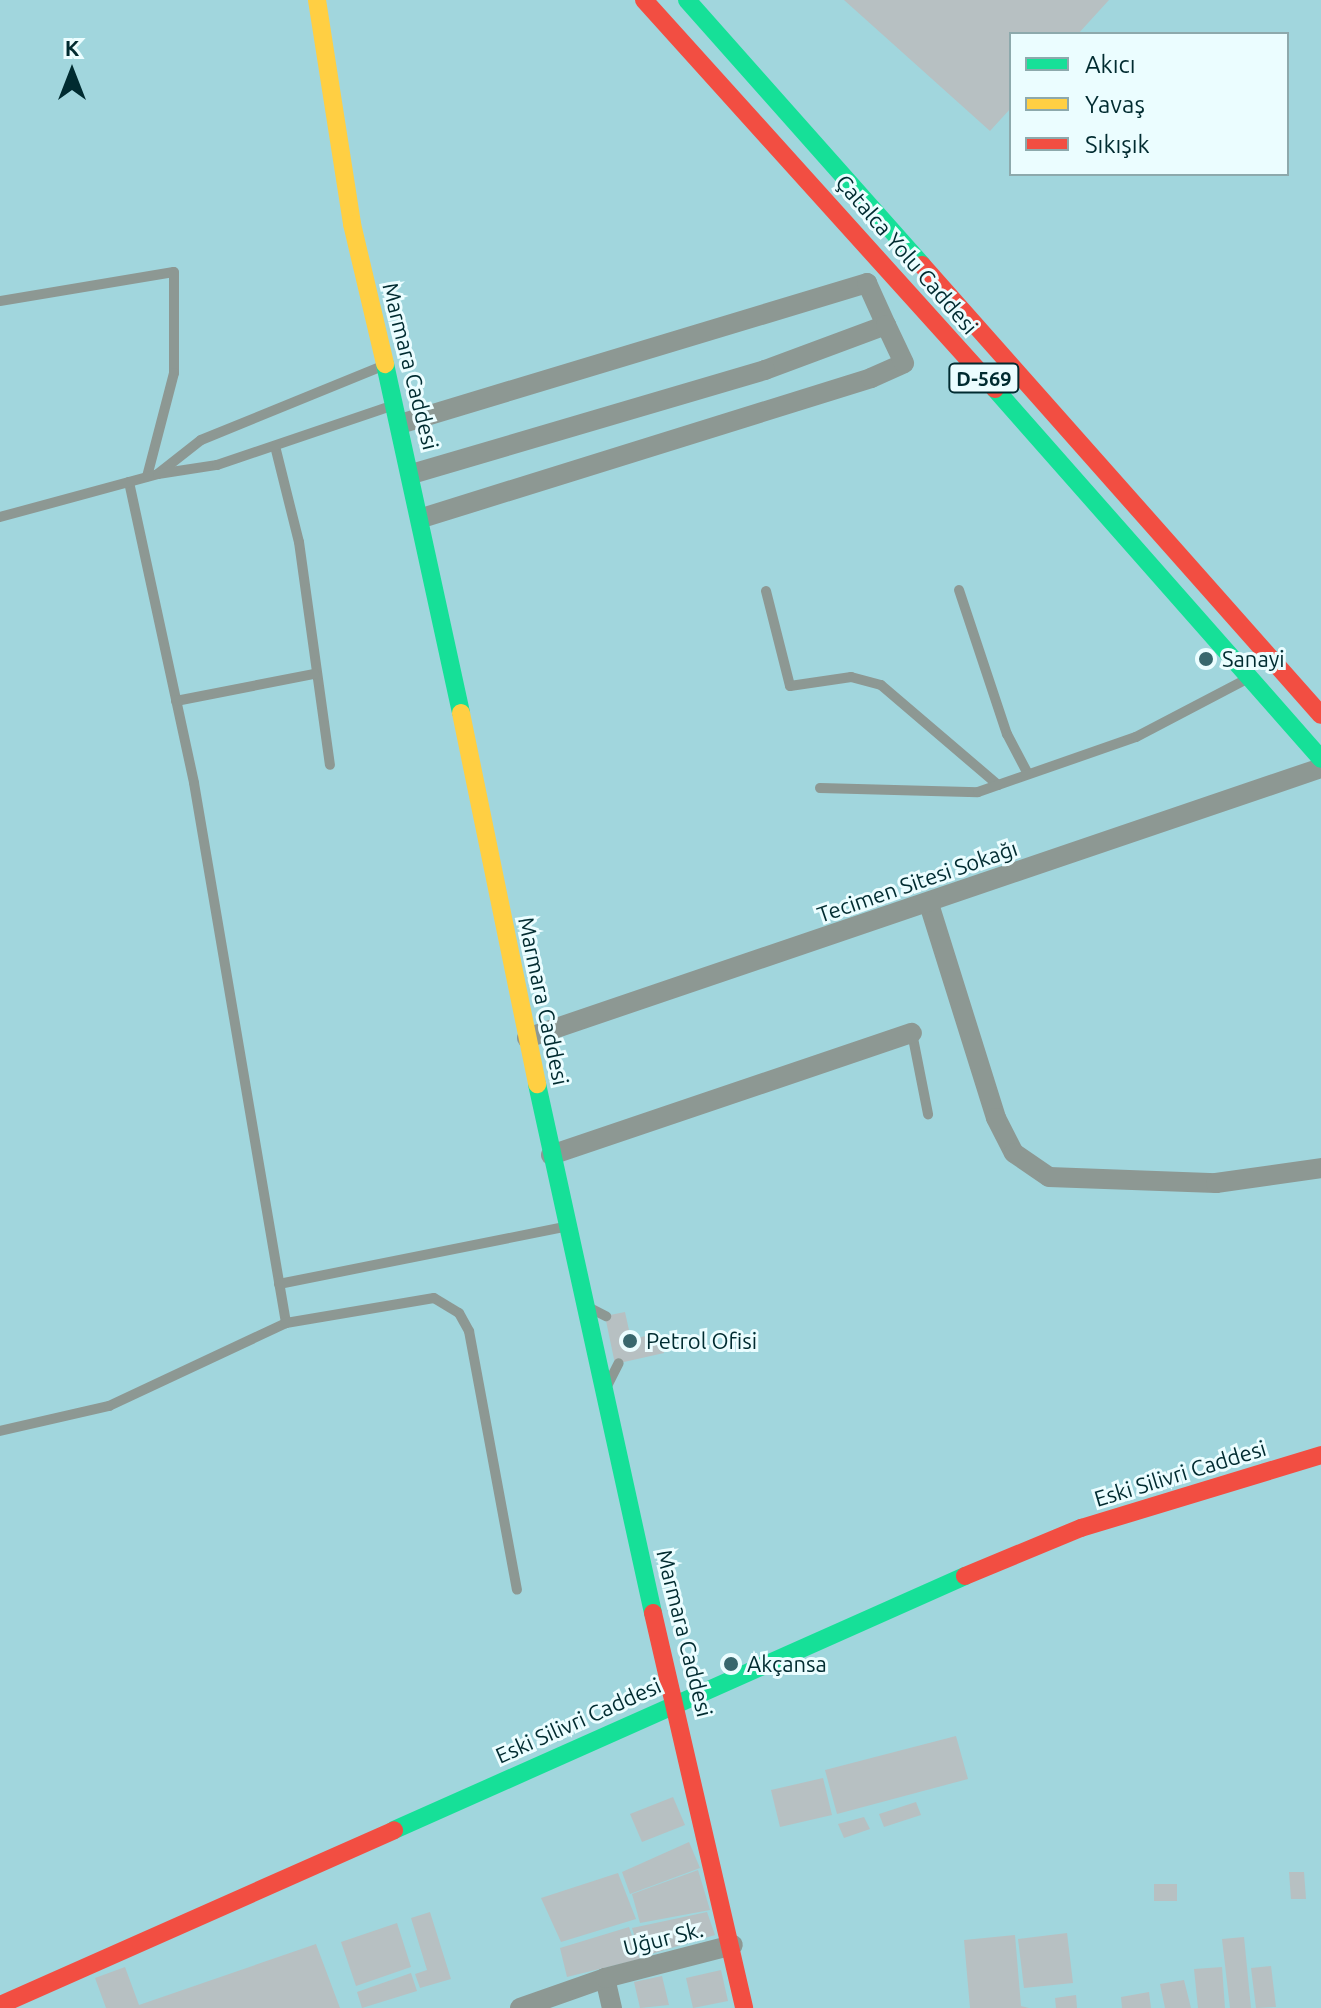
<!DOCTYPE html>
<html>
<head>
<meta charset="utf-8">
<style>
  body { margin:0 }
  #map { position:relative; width:1321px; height:2008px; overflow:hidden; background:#a1d6dd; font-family:Ubuntu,sans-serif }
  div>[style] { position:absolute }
  .building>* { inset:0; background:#b7c0c2 }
  .lane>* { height:10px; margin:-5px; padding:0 5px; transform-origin:5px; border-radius:5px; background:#8d9893 }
  .street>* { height:20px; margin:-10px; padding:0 10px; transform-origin:10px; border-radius:10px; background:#8d9893 }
  .fast>* { height:18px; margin:-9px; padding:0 9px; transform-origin:9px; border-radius:9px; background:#16e098 }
  .slow>* { height:18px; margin:-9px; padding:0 9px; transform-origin:9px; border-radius:9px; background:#ffcf43 }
  .jam>* { height:18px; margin:-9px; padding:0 9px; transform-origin:9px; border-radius:9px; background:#f24e42 }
  .dots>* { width:22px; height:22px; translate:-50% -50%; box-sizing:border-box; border:4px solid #ebfdff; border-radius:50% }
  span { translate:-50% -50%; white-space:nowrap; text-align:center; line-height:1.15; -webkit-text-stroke:6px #ebfdff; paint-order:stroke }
  .shield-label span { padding:2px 6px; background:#ebfdff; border:2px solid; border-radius:6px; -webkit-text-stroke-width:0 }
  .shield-label { font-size:20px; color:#002b30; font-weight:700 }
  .street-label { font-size:22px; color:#002b30 }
  .poi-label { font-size:22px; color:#002b30 }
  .left { translate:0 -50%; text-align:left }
  .legend { position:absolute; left:1009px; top:32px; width:280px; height:144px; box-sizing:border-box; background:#ebfdff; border:2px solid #8da9ac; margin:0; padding:10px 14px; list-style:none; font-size:24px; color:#002b30 }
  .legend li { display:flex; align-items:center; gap:16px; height:40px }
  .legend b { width:40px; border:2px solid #8da9ac }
  .north { position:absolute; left:32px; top:32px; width:80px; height:80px; -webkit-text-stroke:6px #ebfdff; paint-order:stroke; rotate:0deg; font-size:22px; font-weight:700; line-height:32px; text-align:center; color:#002b30 }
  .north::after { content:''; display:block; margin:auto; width:28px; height:36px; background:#002b30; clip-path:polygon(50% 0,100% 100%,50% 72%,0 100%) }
</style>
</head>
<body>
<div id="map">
  <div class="building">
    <i style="clip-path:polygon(844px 0,1109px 0,1078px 34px,1011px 34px,1011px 108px,990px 131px)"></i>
    <i style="clip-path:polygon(625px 1312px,631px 1339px,660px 1333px,664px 1353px,615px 1364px,605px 1316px)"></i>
    <i style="clip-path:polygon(956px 1736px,968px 1779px,837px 1814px,825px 1770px)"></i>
    <i style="clip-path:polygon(823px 1778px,832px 1815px,780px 1827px,771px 1790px)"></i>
    <i style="clip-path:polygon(673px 1797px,685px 1825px,642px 1842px,630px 1814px)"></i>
    <i style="clip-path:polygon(916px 1802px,921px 1815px,884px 1827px,879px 1814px)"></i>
    <i style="clip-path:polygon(864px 1817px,870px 1829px,844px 1838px,838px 1824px)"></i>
    <i style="clip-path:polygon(689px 1842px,700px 1868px,630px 1894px,622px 1872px)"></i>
    <i style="clip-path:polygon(698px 1870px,710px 1910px,640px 1923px,632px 1894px)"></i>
    <i style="clip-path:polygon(1289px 1872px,1304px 1872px,1306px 1899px,1291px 1899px)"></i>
    <i style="clip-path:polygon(618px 1873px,636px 1919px,561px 1942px,541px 1898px)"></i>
    <i style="clip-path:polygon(1154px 1884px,1177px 1884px,1177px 1901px,1154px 1901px)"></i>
    <i style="clip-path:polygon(430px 1912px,451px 1979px,420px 1988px,415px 1974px,427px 1970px,411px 1918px)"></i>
    <i style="clip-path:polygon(707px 1912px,715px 1935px,641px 1957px,632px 1928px)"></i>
    <i style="clip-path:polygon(397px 1923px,411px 1967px,356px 1986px,341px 1942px)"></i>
    <i style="clip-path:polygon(629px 1927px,640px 1959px,567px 1977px,560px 1948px)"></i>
    <i style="clip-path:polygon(1067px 1933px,1073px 1983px,1024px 1988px,1018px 1939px)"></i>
    <i style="clip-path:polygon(1015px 1935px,1021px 2006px,1029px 2008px,970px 2008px,964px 1940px)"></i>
    <i style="clip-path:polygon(1244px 1937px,1251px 2008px,1230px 2008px,1222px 1939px)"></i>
    <i style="clip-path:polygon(316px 1944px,340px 2008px,106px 2008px,95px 1978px,125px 1967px,139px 2005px)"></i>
    <i style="clip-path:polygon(1271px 1966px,1276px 2007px,1256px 2008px,1251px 1968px)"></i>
    <i style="clip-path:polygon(1222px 1967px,1225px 2008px,1198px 2008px,1194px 1969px)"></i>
    <i style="clip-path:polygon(721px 1970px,728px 2001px,693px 2008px,686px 1978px)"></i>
    <i style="clip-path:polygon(411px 1973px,417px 1991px,362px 2008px,357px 1992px)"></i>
    <i style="clip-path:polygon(662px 1976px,669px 2005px,640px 2008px,634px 1982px)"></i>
    <i style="clip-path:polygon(1184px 1980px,1191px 2008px,1165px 2008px,1160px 1984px)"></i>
    <i style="clip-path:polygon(1149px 1992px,1151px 2008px,1122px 2008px,1121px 1997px)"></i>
    <i style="clip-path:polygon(1076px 1995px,1077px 2008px,1056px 2008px,1055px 1998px)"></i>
  </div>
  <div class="lane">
    <i style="left:0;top:301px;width:176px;rotate:-9.5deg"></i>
    <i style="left:174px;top:272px;width:101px;rotate:90deg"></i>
    <i style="left:174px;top:373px;width:107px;rotate:104.6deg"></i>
    <i style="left:275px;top:446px;width:99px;rotate:76deg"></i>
    <i style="left:299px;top:542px;width:225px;rotate:82.1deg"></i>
    <i style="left:159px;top:473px;width:53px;rotate:-38.2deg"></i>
    <i style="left:201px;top:440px;width:199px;rotate:-22.2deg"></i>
    <i style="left:129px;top:482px;width:308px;rotate:77.8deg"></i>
    <i style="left:194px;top:783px;width:548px;rotate:80.33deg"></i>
    <i style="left:0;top:517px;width:164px;rotate:-15.2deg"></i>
    <i style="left:158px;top:474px;width:60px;rotate:-8.7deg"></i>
    <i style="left:217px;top:465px;width:187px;rotate:-18.7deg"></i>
    <i style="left:959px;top:590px;width:152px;rotate:71.6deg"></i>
    <i style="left:1007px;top:734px;width:45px;rotate:62.3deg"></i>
    <i style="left:766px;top:591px;width:98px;rotate:75.8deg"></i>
    <i style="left:790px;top:686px;width:62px;rotate:-8.4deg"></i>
    <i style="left:851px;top:677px;width:31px;rotate:15deg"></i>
    <i style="left:881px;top:685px;width:154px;rotate:40.5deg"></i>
    <i style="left:176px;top:701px;width:141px;rotate:-11.1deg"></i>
    <i style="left:820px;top:788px;width:158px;rotate:1.5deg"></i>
    <i style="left:978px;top:792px;width:167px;rotate:-19.2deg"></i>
    <i style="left:1136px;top:737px;width:121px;rotate:-27.6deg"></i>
    <i style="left:912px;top:1033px;width:83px;rotate:78.8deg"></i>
    <i style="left:279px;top:1284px;width:290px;rotate:-11.3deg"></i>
    <i style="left:584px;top:1305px;width:25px;rotate:27deg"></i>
    <i style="left:605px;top:1390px;width:30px;rotate:-63deg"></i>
    <i style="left:0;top:1431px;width:112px;rotate:-12.9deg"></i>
    <i style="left:109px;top:1406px;width:195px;rotate:-25.1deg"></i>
    <i style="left:286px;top:1323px;width:150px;rotate:-9.6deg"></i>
    <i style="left:434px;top:1298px;width:29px;rotate:31deg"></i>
    <i style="left:459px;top:1313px;width:21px;rotate:61deg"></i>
    <i style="left:469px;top:1331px;width:263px;rotate:79.5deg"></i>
  </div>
  <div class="street">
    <i style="left:400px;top:424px;width:488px;rotate:-16.8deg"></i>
    <i style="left:867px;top:283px;width:46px;rotate:65.7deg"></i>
    <i style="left:886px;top:325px;width:129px;rotate:159.6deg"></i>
    <i style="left:765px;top:370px;width:368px;rotate:163.6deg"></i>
    <i style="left:422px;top:518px;width:470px;rotate:-17.3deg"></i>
    <i style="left:871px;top:378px;width:36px;rotate:-24deg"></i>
    <i style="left:904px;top:363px;width:42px;rotate:-115.3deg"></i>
    <i style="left:929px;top:904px;width:224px;rotate:72.6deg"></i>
    <i style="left:996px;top:1118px;width:39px;rotate:63deg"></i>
    <i style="left:1014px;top:1153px;width:42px;rotate:34.4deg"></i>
    <i style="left:1049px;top:1177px;width:167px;rotate:2.1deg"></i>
    <i style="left:1216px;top:1183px;width:106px;rotate:-8.1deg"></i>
    <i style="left:527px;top:1038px;width:839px;rotate:-18.78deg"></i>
    <i style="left:551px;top:1155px;width:381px;rotate:-18.7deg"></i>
    <i style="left:605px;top:1978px;width:31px;rotate:77deg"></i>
    <i style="left:520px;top:2008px;width:90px;rotate:-19.4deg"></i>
    <i style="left:605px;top:1978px;width:132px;rotate:-14.5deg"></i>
  </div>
  <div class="fast">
    <i style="left:687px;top:0;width:354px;rotate:48.4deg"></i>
    <i style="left:385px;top:364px;width:357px;rotate:77.7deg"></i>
    <i style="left:995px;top:389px;width:493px;rotate:48.6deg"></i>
    <i style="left:537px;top:1084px;width:542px;rotate:77.63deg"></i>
    <i style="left:394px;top:1830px;width:625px;rotate:-23.98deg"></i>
  </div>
  <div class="slow">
    <i style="left:317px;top:0;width:227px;rotate:81.1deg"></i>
    <i style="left:352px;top:224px;width:144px;rotate:76.7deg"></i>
    <i style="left:461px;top:713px;width:379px;rotate:78.4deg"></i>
  </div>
  <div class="jam">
    <i style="left:644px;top:0;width:524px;rotate:47.94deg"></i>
    <i style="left:922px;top:265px;width:601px;rotate:48.44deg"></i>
    <i style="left:965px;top:1576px;width:126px;rotate:-22.5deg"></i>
    <i style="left:1081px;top:1528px;width:251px;rotate:-16.9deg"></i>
    <i style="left:653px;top:1613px;width:405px;rotate:77deg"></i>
    <i style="left:0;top:2005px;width:431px;rotate:-23.9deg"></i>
  </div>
  <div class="dots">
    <i style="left:1206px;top:659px;background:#38676d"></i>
    <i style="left:630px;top:1341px;background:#38676d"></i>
    <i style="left:731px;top:1664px;background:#38676d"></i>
  </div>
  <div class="shield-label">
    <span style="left:984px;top:378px">D-569</span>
  </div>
  <div class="street-label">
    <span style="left:907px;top:254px;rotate:49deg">Çatalca Yolu Caddesi</span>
    <span style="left:411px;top:366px;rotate:76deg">Marmara Caddesi</span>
    <span style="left:917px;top:881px;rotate:-19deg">Tecimen Sitesi Sokağı</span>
    <span style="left:544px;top:1001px;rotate:78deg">Marmara Caddesi</span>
    <span style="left:1180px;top:1473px;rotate:-17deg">Eski Silivri Caddesi</span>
    <span style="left:685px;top:1633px;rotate:76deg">Marmara Caddesi</span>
    <span style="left:578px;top:1720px;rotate:-24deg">Eski Silivri Caddesi</span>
    <span style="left:663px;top:1938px;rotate:-14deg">Uğur Sk.</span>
  </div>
  <div class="poi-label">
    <span class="left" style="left:1222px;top:659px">Sanayi</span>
    <span class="left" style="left:646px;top:1341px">Petrol Ofisi</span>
    <span class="left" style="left:747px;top:1664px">Akçansa</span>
  </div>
  <ul class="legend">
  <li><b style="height:10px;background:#16e098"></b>Akıcı</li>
  <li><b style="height:10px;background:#ffcf43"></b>Yavaş</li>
  <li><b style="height:10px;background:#f24e42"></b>Sıkışık</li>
  </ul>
  <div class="north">K</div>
</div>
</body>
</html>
